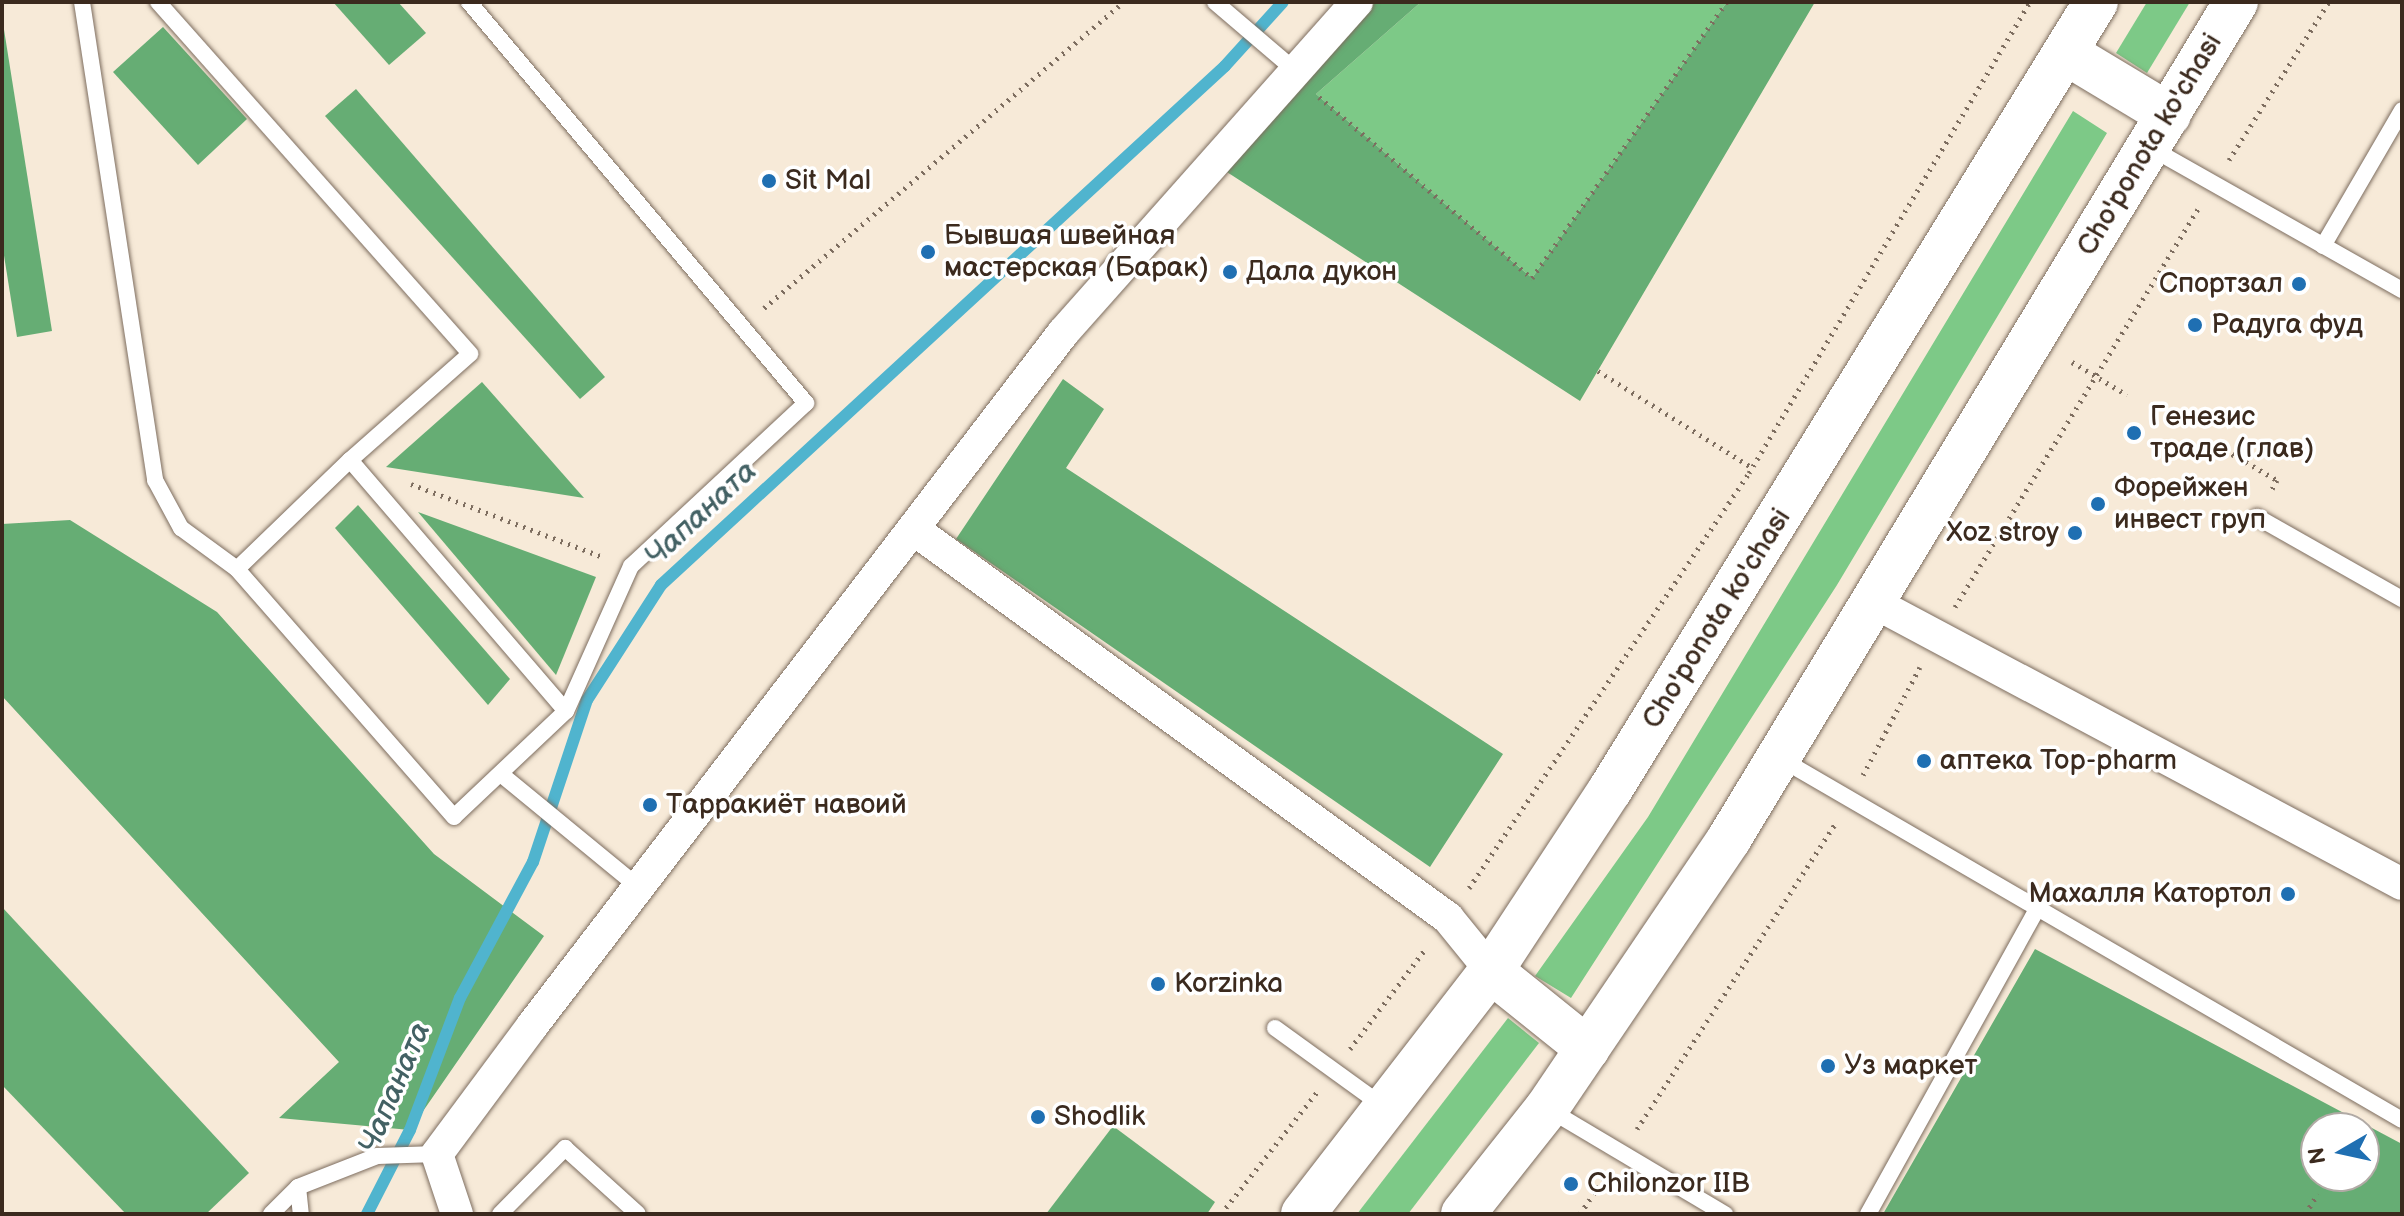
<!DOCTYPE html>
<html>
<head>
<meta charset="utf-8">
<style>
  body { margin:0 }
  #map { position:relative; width:2404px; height:1216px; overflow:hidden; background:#f7ead8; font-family:"Balsamiq Sans",sans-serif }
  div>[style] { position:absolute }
  .green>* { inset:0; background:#7dc987 }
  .forest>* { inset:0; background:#66ad74 }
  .stream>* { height:12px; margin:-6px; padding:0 6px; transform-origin:6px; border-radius:6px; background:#50b4ce }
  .path>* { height:5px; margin-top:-2.5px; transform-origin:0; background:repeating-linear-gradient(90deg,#7d6d5f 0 2px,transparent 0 8px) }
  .roads { filter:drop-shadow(0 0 2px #7d6d5f) drop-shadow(0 0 2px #7d6d5f) }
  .lane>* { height:16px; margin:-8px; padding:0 8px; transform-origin:8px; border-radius:8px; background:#fff }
  .street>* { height:32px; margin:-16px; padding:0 16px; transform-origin:16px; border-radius:16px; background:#fff }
  .secondary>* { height:44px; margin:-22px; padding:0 22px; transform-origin:22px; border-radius:22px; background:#fff }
  .dots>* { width:22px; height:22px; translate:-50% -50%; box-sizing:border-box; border:4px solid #fff; border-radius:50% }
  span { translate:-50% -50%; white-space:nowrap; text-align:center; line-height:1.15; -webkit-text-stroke:7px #fff; paint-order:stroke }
  .street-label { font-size:28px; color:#3b2a1e }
  .poi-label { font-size:28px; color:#3b2a1e }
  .left { translate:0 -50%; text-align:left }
  .right { translate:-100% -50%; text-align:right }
  .water-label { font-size:30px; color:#436164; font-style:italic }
  .frame { position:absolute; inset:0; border:4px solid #3b2a1e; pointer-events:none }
  .north { position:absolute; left:2300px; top:1112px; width:80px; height:80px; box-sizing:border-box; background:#fff; border:2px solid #b1aaa5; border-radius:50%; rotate:261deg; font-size:22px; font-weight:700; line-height:32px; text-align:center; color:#3b2a1e }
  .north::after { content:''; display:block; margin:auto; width:28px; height:36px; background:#1f6fb2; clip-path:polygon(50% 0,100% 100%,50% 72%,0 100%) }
</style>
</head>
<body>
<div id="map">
  <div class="green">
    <i style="clip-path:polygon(1421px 2px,1727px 2px,1532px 278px,1316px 94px)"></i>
    <i style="clip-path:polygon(2147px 2px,2190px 2px,2147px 73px,2116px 53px)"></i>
    <i style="clip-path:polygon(2073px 111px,2107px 133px,1837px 585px,1571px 998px,1535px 976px,1648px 817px)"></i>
    <i style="clip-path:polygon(1508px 1018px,1539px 1043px,1408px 1214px,1357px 1214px)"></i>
  </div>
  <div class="forest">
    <i style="clip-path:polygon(333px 2px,398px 2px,426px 33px,389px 65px)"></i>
    <i style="clip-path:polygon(1357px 2px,1421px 2px,1316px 94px,1532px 278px,1727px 2px,1815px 2px,1580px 401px,1213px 163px)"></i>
    <i style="clip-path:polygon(2px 17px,52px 331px,17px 337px,2px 243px)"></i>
    <i style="clip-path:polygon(163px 27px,247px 119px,198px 165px,113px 72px)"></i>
    <i style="clip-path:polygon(356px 89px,605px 377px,580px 399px,325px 116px)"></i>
    <i style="clip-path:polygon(1063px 379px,1104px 409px,1066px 468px,1503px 754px,1430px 867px,956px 539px)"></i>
    <i style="clip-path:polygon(482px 382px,584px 498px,386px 467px)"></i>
    <i style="clip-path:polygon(358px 505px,510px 679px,488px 705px,335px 528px)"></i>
    <i style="clip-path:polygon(418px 512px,596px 577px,556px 675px)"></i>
    <i style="clip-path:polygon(70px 520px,217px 612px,434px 854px,544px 936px,410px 1130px,279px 1118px,339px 1062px,2px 696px,2px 524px)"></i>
    <i style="clip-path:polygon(2px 907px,249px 1173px,206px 1214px,126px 1214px,2px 1085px)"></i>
    <i style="clip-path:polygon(evenodd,2035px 949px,2402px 1144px,2402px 1214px,1883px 1214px,2035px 949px,2316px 1128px,2364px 1128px,2364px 1176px,2316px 1176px,2316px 1128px)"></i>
    <i style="clip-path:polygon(1113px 1126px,1215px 1202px,1207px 1214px,1046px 1214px)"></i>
  </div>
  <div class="stream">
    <i style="left:367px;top:1214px;width:94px;rotate:-62.9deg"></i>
    <i style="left:410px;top:1130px;width:141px;rotate:-69.3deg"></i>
    <i style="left:460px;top:998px;width:154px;rotate:-61.8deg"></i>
    <i style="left:533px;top:862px;width:171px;rotate:-71.6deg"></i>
    <i style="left:587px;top:700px;width:137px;rotate:-57.2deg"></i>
    <i style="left:661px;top:585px;width:766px;rotate:-42.62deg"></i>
    <i style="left:1225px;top:66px;width:86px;rotate:-47.8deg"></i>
  </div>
  <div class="path">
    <i style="left:1319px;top:97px;width:280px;rotate:40.4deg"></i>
    <i style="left:1532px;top:278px;width:338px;rotate:-54.8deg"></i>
    <i style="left:2229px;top:160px;width:187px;rotate:-57.7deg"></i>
    <i style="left:764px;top:308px;width:472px;rotate:-40.4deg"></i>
    <i style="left:2072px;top:362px;width:64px;rotate:31deg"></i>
    <i style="left:1598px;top:371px;width:181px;rotate:32.1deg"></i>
    <i style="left:2225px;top:450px;width:60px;rotate:30deg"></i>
    <i style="left:2277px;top:480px;width:13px;rotate:119deg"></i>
    <i style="left:411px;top:484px;width:205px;rotate:20.8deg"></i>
    <i style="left:1955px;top:607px;width:471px;rotate:-58.6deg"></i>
    <i style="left:1863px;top:775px;width:122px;rotate:-62.2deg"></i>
    <i style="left:1469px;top:888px;width:501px;rotate:-55.99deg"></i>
    <i style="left:1749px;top:473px;width:548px;rotate:-59.18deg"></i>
    <i style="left:1350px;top:1049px;width:126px;rotate:-53deg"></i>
    <i style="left:1637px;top:1129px;width:366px;rotate:-57deg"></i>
    <i style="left:1221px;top:1214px;width:155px;rotate:-51.8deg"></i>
    <i style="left:1580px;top:1214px;width:45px;rotate:-56deg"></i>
    <i style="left:2305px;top:1214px;width:24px;rotate:-57deg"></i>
  </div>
  <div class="roads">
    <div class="lane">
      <i style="left:82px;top:2px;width:484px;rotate:81.3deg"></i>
      <i style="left:155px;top:480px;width:55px;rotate:61.6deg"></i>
      <i style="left:181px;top:528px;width:69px;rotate:36.2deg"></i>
      <i style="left:158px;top:2px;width:470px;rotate:48.4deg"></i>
      <i style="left:470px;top:354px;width:160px;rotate:138.5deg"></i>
      <i style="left:469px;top:2px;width:524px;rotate:49.96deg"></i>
      <i style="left:806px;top:403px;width:239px;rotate:137deg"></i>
      <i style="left:631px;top:566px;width:159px;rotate:114.1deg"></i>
      <i style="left:1215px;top:2px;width:108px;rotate:40.5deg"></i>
      <i style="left:2149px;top:147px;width:291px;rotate:29.5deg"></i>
      <i style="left:2323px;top:246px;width:157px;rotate:-59.8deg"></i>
      <i style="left:350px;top:460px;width:331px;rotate:49.3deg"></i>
      <i style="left:566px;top:711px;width:154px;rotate:136.6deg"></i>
      <i style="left:454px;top:817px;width:330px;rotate:-131.2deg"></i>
      <i style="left:237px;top:569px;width:157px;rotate:-44deg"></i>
      <i style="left:2257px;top:517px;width:167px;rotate:29.5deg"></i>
      <i style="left:1781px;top:759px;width:718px;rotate:30.17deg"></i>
      <i style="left:502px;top:775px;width:180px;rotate:39.4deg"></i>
      <i style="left:1275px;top:1028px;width:135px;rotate:35.9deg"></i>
      <i style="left:1548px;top:1109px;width:206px;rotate:30.7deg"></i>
      <i style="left:298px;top:1187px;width:27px;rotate:84deg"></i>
      <i style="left:271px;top:1214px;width:38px;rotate:-45deg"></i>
      <i style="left:298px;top:1187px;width:85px;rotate:-21.4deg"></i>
      <i style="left:377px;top:1156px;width:60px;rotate:-1.9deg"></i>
      <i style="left:500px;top:1214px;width:93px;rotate:-45.4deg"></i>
      <i style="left:565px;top:1148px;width:98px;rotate:42.1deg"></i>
      <i style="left:1868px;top:1214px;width:346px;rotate:-61deg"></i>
    </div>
    <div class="street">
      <i style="left:916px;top:531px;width:658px;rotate:36.03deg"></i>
      <i style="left:1448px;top:918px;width:68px;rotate:50.9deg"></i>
      <i style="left:1873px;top:602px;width:599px;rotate:28.06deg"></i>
      <i style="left:457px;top:1214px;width:63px;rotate:-108.4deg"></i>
      <i style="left:437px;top:1154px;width:159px;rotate:-53.4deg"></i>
      <i style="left:532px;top:1026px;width:873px;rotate:-52.54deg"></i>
      <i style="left:1063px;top:333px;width:443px;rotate:-48.4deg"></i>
    </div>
    <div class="secondary">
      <i style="left:2066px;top:53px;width:120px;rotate:31deg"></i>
      <i style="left:1491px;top:971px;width:124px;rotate:38.8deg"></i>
      <i style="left:1303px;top:1214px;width:307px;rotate:-52.3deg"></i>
      <i style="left:1491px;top:971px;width:217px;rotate:-56.7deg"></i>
      <i style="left:1610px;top:790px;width:926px;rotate:-58.34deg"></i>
      <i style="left:1463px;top:1214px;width:135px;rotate:-51.6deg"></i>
      <i style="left:1547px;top:1108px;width:325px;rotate:-55.9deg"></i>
      <i style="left:1729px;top:839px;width:979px;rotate:-58.8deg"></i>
    </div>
  </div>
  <div class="dots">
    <i style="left:769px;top:181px;background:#1f6fb2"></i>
    <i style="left:928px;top:252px;background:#1f6fb2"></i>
    <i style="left:1230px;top:272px;background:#1f6fb2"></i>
    <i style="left:2299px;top:284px;background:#1f6fb2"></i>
    <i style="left:2195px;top:325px;background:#1f6fb2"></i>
    <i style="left:2134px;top:433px;background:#1f6fb2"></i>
    <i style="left:2098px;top:504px;background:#1f6fb2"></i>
    <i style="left:2075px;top:533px;background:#1f6fb2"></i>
    <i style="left:1924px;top:761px;background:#1f6fb2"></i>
    <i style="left:650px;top:805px;background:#1f6fb2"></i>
    <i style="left:2288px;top:894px;background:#1f6fb2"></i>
    <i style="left:1158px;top:984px;background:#1f6fb2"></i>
    <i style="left:1828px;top:1066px;background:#1f6fb2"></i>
    <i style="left:1038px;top:1117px;background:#1f6fb2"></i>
    <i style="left:1571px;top:1184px;background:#1f6fb2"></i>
  </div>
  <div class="street-label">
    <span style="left:2150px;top:145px;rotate:-59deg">Cho'ponota ko'chasi</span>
    <span style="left:1717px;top:619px;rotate:-58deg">Cho'ponota ko'chasi</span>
  </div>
  <div class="poi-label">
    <span class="left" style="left:785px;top:181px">Sit Mal</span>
    <span class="left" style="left:944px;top:252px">Бывшая швейная<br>мастерская (Барак)</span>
    <span class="left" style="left:1246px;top:272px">Дала дукон</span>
    <span class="right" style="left:2283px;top:284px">Спортзал</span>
    <span class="left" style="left:2211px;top:325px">Радуга фуд</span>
    <span class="left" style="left:2150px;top:433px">Генезис<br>траде (глав)</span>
    <span class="left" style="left:2114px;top:504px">Форейжен<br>инвест груп</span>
    <span class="right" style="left:2059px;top:533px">Xoz stroy</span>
    <span class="left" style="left:1940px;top:761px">аптека Top-pharm</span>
    <span class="left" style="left:666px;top:805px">Тарракиёт навоий</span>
    <span class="right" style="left:2272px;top:894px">Махалля Катортол</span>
    <span class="left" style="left:1174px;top:984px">Korzinka</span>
    <span class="left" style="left:1844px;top:1066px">Уз маркет</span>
    <span class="left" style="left:1054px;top:1117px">Shodlik</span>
    <span class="left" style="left:1587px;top:1184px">Chilonzor IIB</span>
  </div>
  <div class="water-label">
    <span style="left:701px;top:514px;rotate:-43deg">Чапаната</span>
    <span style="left:395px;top:1088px;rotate:-67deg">Чапаната</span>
  </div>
  <div class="frame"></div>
  <div class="north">N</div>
</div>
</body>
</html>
